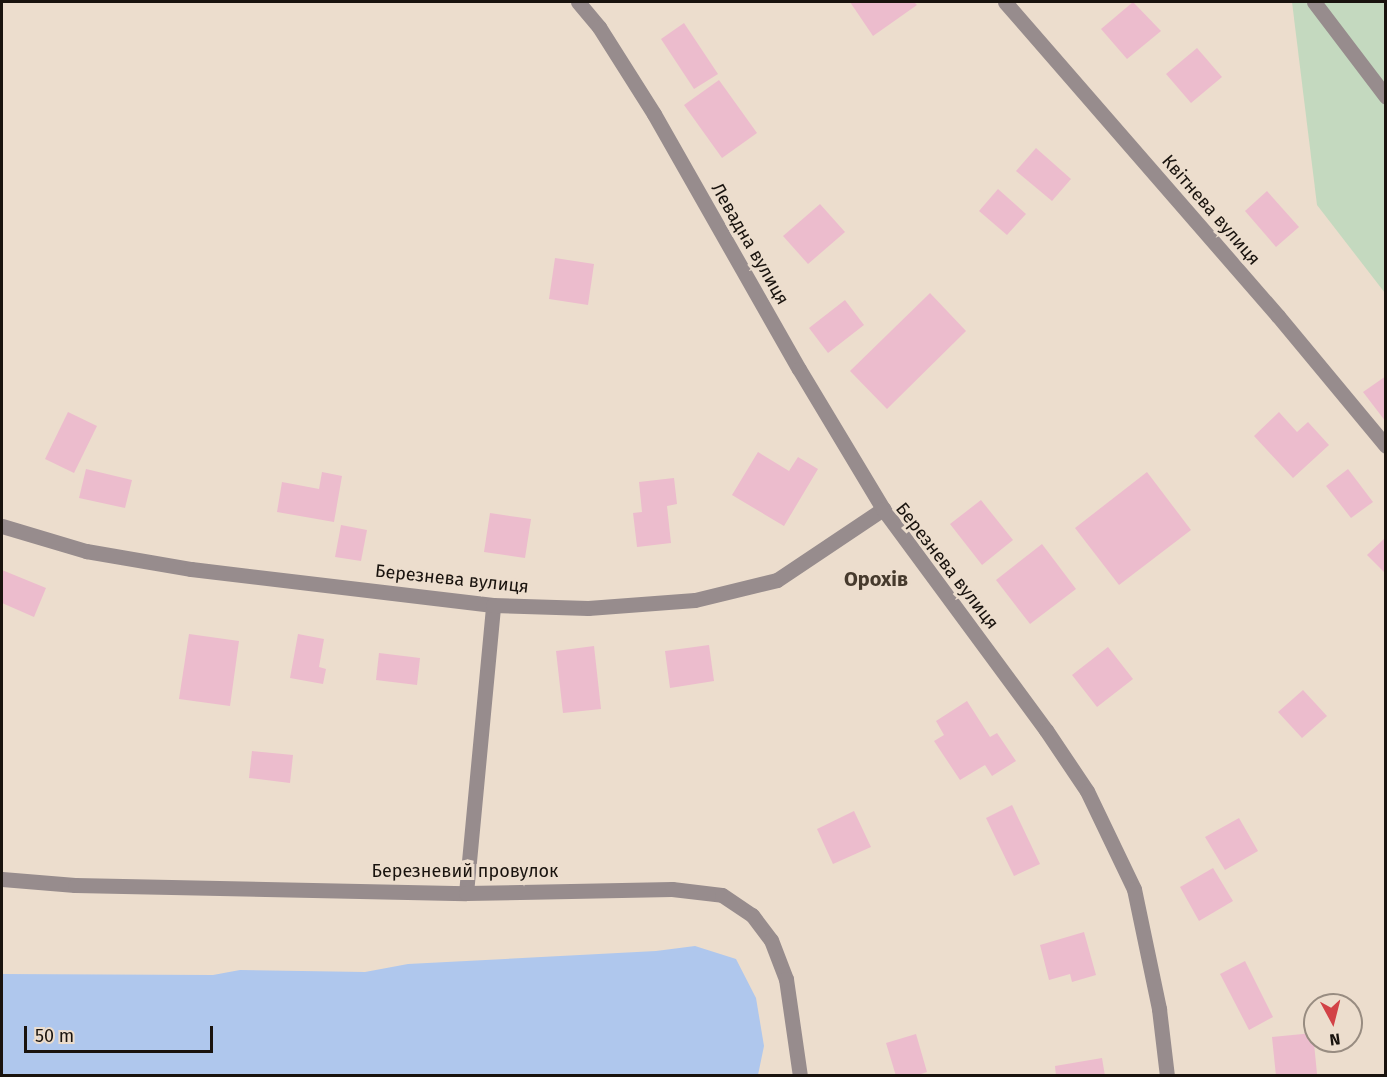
<!DOCTYPE html>
<html>
<head>
<meta charset="utf-8">
<style>
  body { margin:0 }
  #map { position:relative; width:1387px; height:1077px; overflow:hidden; background:#ecddcd; font-family:"Fira Sans",sans-serif }
  div>[style] { position:absolute }
  .green>* { inset:0; background:#c4d9bf }
  .water>* { inset:0; background:#afc7ed }
  .building>* { inset:0; background:#ecbccd }
  .service>* { height:15px; margin:-7.5px; padding:0 7.5px; transform-origin:7.5px; border-radius:7.5px; background:#978c8d }
  .minor>* { height:15px; margin:-7.5px; padding:0 7.5px; transform-origin:7.5px; border-radius:7.5px; background:#978c8d }
  .tertiary>* { height:15px; margin:-7.5px; padding:0 7.5px; transform-origin:7.5px; border-radius:7.5px; background:#978c8d }
  span { translate:-50% -50%; white-space:nowrap; text-align:center; line-height:1.15; -webkit-text-stroke:6px #ecddcd; paint-order:stroke }
  .street-label { font-size:18px; color:#19130e }
  .neighbourhood-label { font-size:20px; color:#463a2d; font-weight:700 }
  .frame { position:absolute; inset:0; border:3px solid #19130e; pointer-events:none }
  .north { position:absolute; left:1303px; top:993px; width:60px; height:60px; box-sizing:border-box; background:#ecddcd; border:2px solid #988c81; border-radius:50%; rotate:173deg; font-size:16px; font-weight:700; line-height:24px; text-align:center; color:#19130e }
  .north::after { content:''; display:block; margin:auto; width:21px; height:27px; background:#d24247; clip-path:polygon(50% 0,100% 100%,50% 72%,0 100%) }
  .scale { position:absolute; left:24px; top:1026px; width:189px; height:27px; box-sizing:border-box; border:3px solid #19130e; border-top:0; padding-left:8px; font-size:18px; line-height:21px; white-space:nowrap; color:#19130e; -webkit-text-stroke:4px #ecddcd; paint-order:stroke }
</style>
</head>
<body>
<div id="map">
  <div class="green">
    <i style="clip-path:polygon(1292px 2px,1385px 2px,1385px 293px,1317px 205px)"></i>
  </div>
  <div class="water">
    <i style="clip-path:polygon(695px 946px,736px 959px,756px 998px,764px 1046px,758px 1075px,2px 1075px,2px 974px,213px 975px,240px 970px,365px 972px,408px 964px,656px 951px)"></i>
  </div>
  <div class="building">
    <i style="clip-path:polygon(850px 2px,914px 2px,917px 5px,873px 36px)"></i>
    <i style="clip-path:polygon(1133px 2px,1161px 31px,1127px 59px,1101px 29px)"></i>
    <i style="clip-path:polygon(684px 23px,718px 74px,694px 89px,661px 39px)"></i>
    <i style="clip-path:polygon(1197px 48px,1222px 77px,1191px 103px,1166px 74px)"></i>
    <i style="clip-path:polygon(719px 80px,757px 133px,722px 158px,684px 105px)"></i>
    <i style="clip-path:polygon(1036px 148px,1071px 179px,1052px 201px,1016px 171px)"></i>
    <i style="clip-path:polygon(998px 189px,1026px 214px,1007px 235px,979px 211px)"></i>
    <i style="clip-path:polygon(1267px 191px,1299px 227px,1276px 247px,1245px 211px)"></i>
    <i style="clip-path:polygon(820px 204px,845px 232px,808px 264px,783px 236px)"></i>
    <i style="clip-path:polygon(555px 258px,594px 264px,588px 305px,549px 299px)"></i>
    <i style="clip-path:polygon(930px 293px,966px 331px,887px 409px,850px 371px)"></i>
    <i style="clip-path:polygon(845px 300px,864px 325px,828px 353px,809px 328px)"></i>
    <i style="clip-path:polygon(1386px 376px,1386px 422px,1363px 392px)"></i>
    <i style="clip-path:polygon(68px 412px,97px 426px,74px 473px,45px 459px)"></i>
    <i style="clip-path:polygon(1279px 412px,1297px 432px,1308px 422px,1329px 445px,1293px 478px,1254px 436px)"></i>
    <i style="clip-path:polygon(758px 452px,789px 471px,798px 457px,818px 469px,784px 526px,732px 495px)"></i>
    <i style="clip-path:polygon(86px 469px,132px 480px,125px 508px,79px 498px)"></i>
    <i style="clip-path:polygon(1348px 469px,1373px 502px,1351px 518px,1326px 486px)"></i>
    <i style="clip-path:polygon(322px 472px,342px 476px,334px 522px,277px 512px,282px 482px,319px 489px)"></i>
    <i style="clip-path:polygon(1147px 472px,1191px 530px,1119px 585px,1075px 528px)"></i>
    <i style="clip-path:polygon(674px 478px,677px 504px,667px 506px,671px 543px,637px 547px,633px 513px,642px 512px,639px 482px)"></i>
    <i style="clip-path:polygon(981px 500px,1013px 540px,982px 565px,950px 524px)"></i>
    <i style="clip-path:polygon(490px 513px,531px 519px,525px 558px,484px 552px)"></i>
    <i style="clip-path:polygon(341px 525px,367px 530px,361px 561px,335px 557px)"></i>
    <i style="clip-path:polygon(1386px 537px,1386px 574px,1367px 555px)"></i>
    <i style="clip-path:polygon(1042px 544px,1076px 589px,1030px 624px,996px 580px)"></i>
    <i style="clip-path:polygon(2px 570px,46px 588px,34px 617px,2px 603px)"></i>
    <i style="clip-path:polygon(189px 634px,239px 641px,230px 706px,179px 699px)"></i>
    <i style="clip-path:polygon(298px 634px,324px 639px,319px 667px,326px 669px,323px 684px,290px 678px)"></i>
    <i style="clip-path:polygon(709px 645px,714px 681px,670px 688px,665px 651px)"></i>
    <i style="clip-path:polygon(594px 646px,601px 709px,563px 713px,556px 651px)"></i>
    <i style="clip-path:polygon(1108px 647px,1133px 679px,1097px 707px,1072px 675px)"></i>
    <i style="clip-path:polygon(379px 653px,420px 658px,417px 685px,376px 680px)"></i>
    <i style="clip-path:polygon(1303px 690px,1327px 716px,1302px 738px,1278px 712px)"></i>
    <i style="clip-path:polygon(967px 701px,990px 737px,997px 733px,1016px 761px,992px 776px,985px 765px,960px 780px,934px 741px,944px 735px,936px 721px)"></i>
    <i style="clip-path:polygon(252px 751px,293px 755px,290px 783px,249px 778px)"></i>
    <i style="clip-path:polygon(1012px 805px,1040px 864px,1014px 876px,986px 818px)"></i>
    <i style="clip-path:polygon(854px 811px,871px 847px,833px 864px,817px 829px)"></i>
    <i style="clip-path:polygon(1239px 818px,1258px 851px,1225px 870px,1205px 837px)"></i>
    <i style="clip-path:polygon(1213px 868px,1233px 901px,1199px 921px,1180px 887px)"></i>
    <i style="clip-path:polygon(1084px 932px,1096px 975px,1072px 982px,1070px 974px,1049px 980px,1040px 945px)"></i>
    <i style="clip-path:polygon(1245px 961px,1273px 1017px,1249px 1030px,1220px 974px)"></i>
    <i style="clip-path:polygon(1313px 1033px,1317px 1074px,1276px 1076px,1272px 1037px)"></i>
    <i style="clip-path:polygon(916px 1034px,927px 1072px,915px 1076px,896px 1076px,886px 1043px)"></i>
    <i style="clip-path:polygon(1102px 1058px,1105px 1076px,1056px 1076px,1055px 1066px)"></i>
  </div>
  <div class="service">
    <i style="left:1314px;top:2px;width:119px;rotate:52.8deg"></i>
    <i style="left:466px;top:893px;width:289px;rotate:-84.6deg"></i>
  </div>
  <div class="minor">
    <i style="left:1005px;top:2px;width:416px;rotate:49deg"></i>
    <i style="left:1278px;top:316px;width:169px;rotate:50.3deg"></i>
    <i style="left:2px;top:526px;width:88px;rotate:16.6deg"></i>
    <i style="left:86px;top:551px;width:107px;rotate:9.7deg"></i>
    <i style="left:191px;top:569px;width:304px;rotate:6.8deg"></i>
    <i style="left:493px;top:605px;width:95px;rotate:1.8deg"></i>
    <i style="left:588px;top:608px;width:107px;rotate:-4.3deg"></i>
    <i style="left:695px;top:600px;width:84px;rotate:-13.7deg"></i>
    <i style="left:777px;top:580px;width:128px;rotate:-33.8deg"></i>
    <i style="left:2px;top:879px;width:73px;rotate:4.7deg"></i>
    <i style="left:75px;top:885px;width:391px;rotate:1.2deg"></i>
    <i style="left:466px;top:893px;width:206px;rotate:-1.1deg"></i>
    <i style="left:672px;top:889px;width:50px;rotate:6.8deg"></i>
    <i style="left:722px;top:895px;width:36px;rotate:34deg"></i>
    <i style="left:752px;top:915px;width:31px;rotate:53deg"></i>
    <i style="left:771px;top:940px;width:42px;rotate:69deg"></i>
    <i style="left:786px;top:979px;width:98px;rotate:81.8deg"></i>
  </div>
  <div class="tertiary">
    <i style="left:578px;top:2px;width:33px;rotate:50deg"></i>
    <i style="left:599px;top:27px;width:103px;rotate:57.7deg"></i>
    <i style="left:654px;top:114px;width:293px;rotate:60.4deg"></i>
    <i style="left:799px;top:369px;width:163px;rotate:59deg"></i>
    <i style="left:883px;top:509px;width:275px;rotate:53.6deg"></i>
    <i style="left:1046px;top:730px;width:73px;rotate:56.1deg"></i>
    <i style="left:1087px;top:791px;width:109px;rotate:64.4deg"></i>
    <i style="left:1134px;top:889px;width:123px;rotate:78.2deg"></i>
    <i style="left:1159px;top:1009px;width:67px;rotate:83.2deg"></i>
  </div>
  <div class="street-label">
    <span style="left:1211px;top:210px;rotate:49deg">Квітнева вулиця</span>
    <span style="left:750px;top:244px;rotate:60deg">Левадна вулиця</span>
    <span style="left:947px;top:566px;rotate:52deg">Березнева вулиця</span>
    <span style="left:452px;top:579px;rotate:6deg">Березнева вулиця</span>
    <span style="left:465px;top:871px">Березневий провулок</span>
  </div>
  <div class="neighbourhood-label">
    <span style="left:876px;top:579px">Орохів</span>
  </div>
  <div class="frame"></div>
  <div class="north">N</div>
  <div class="scale">50 m</div>
</div>
</body>
</html>
